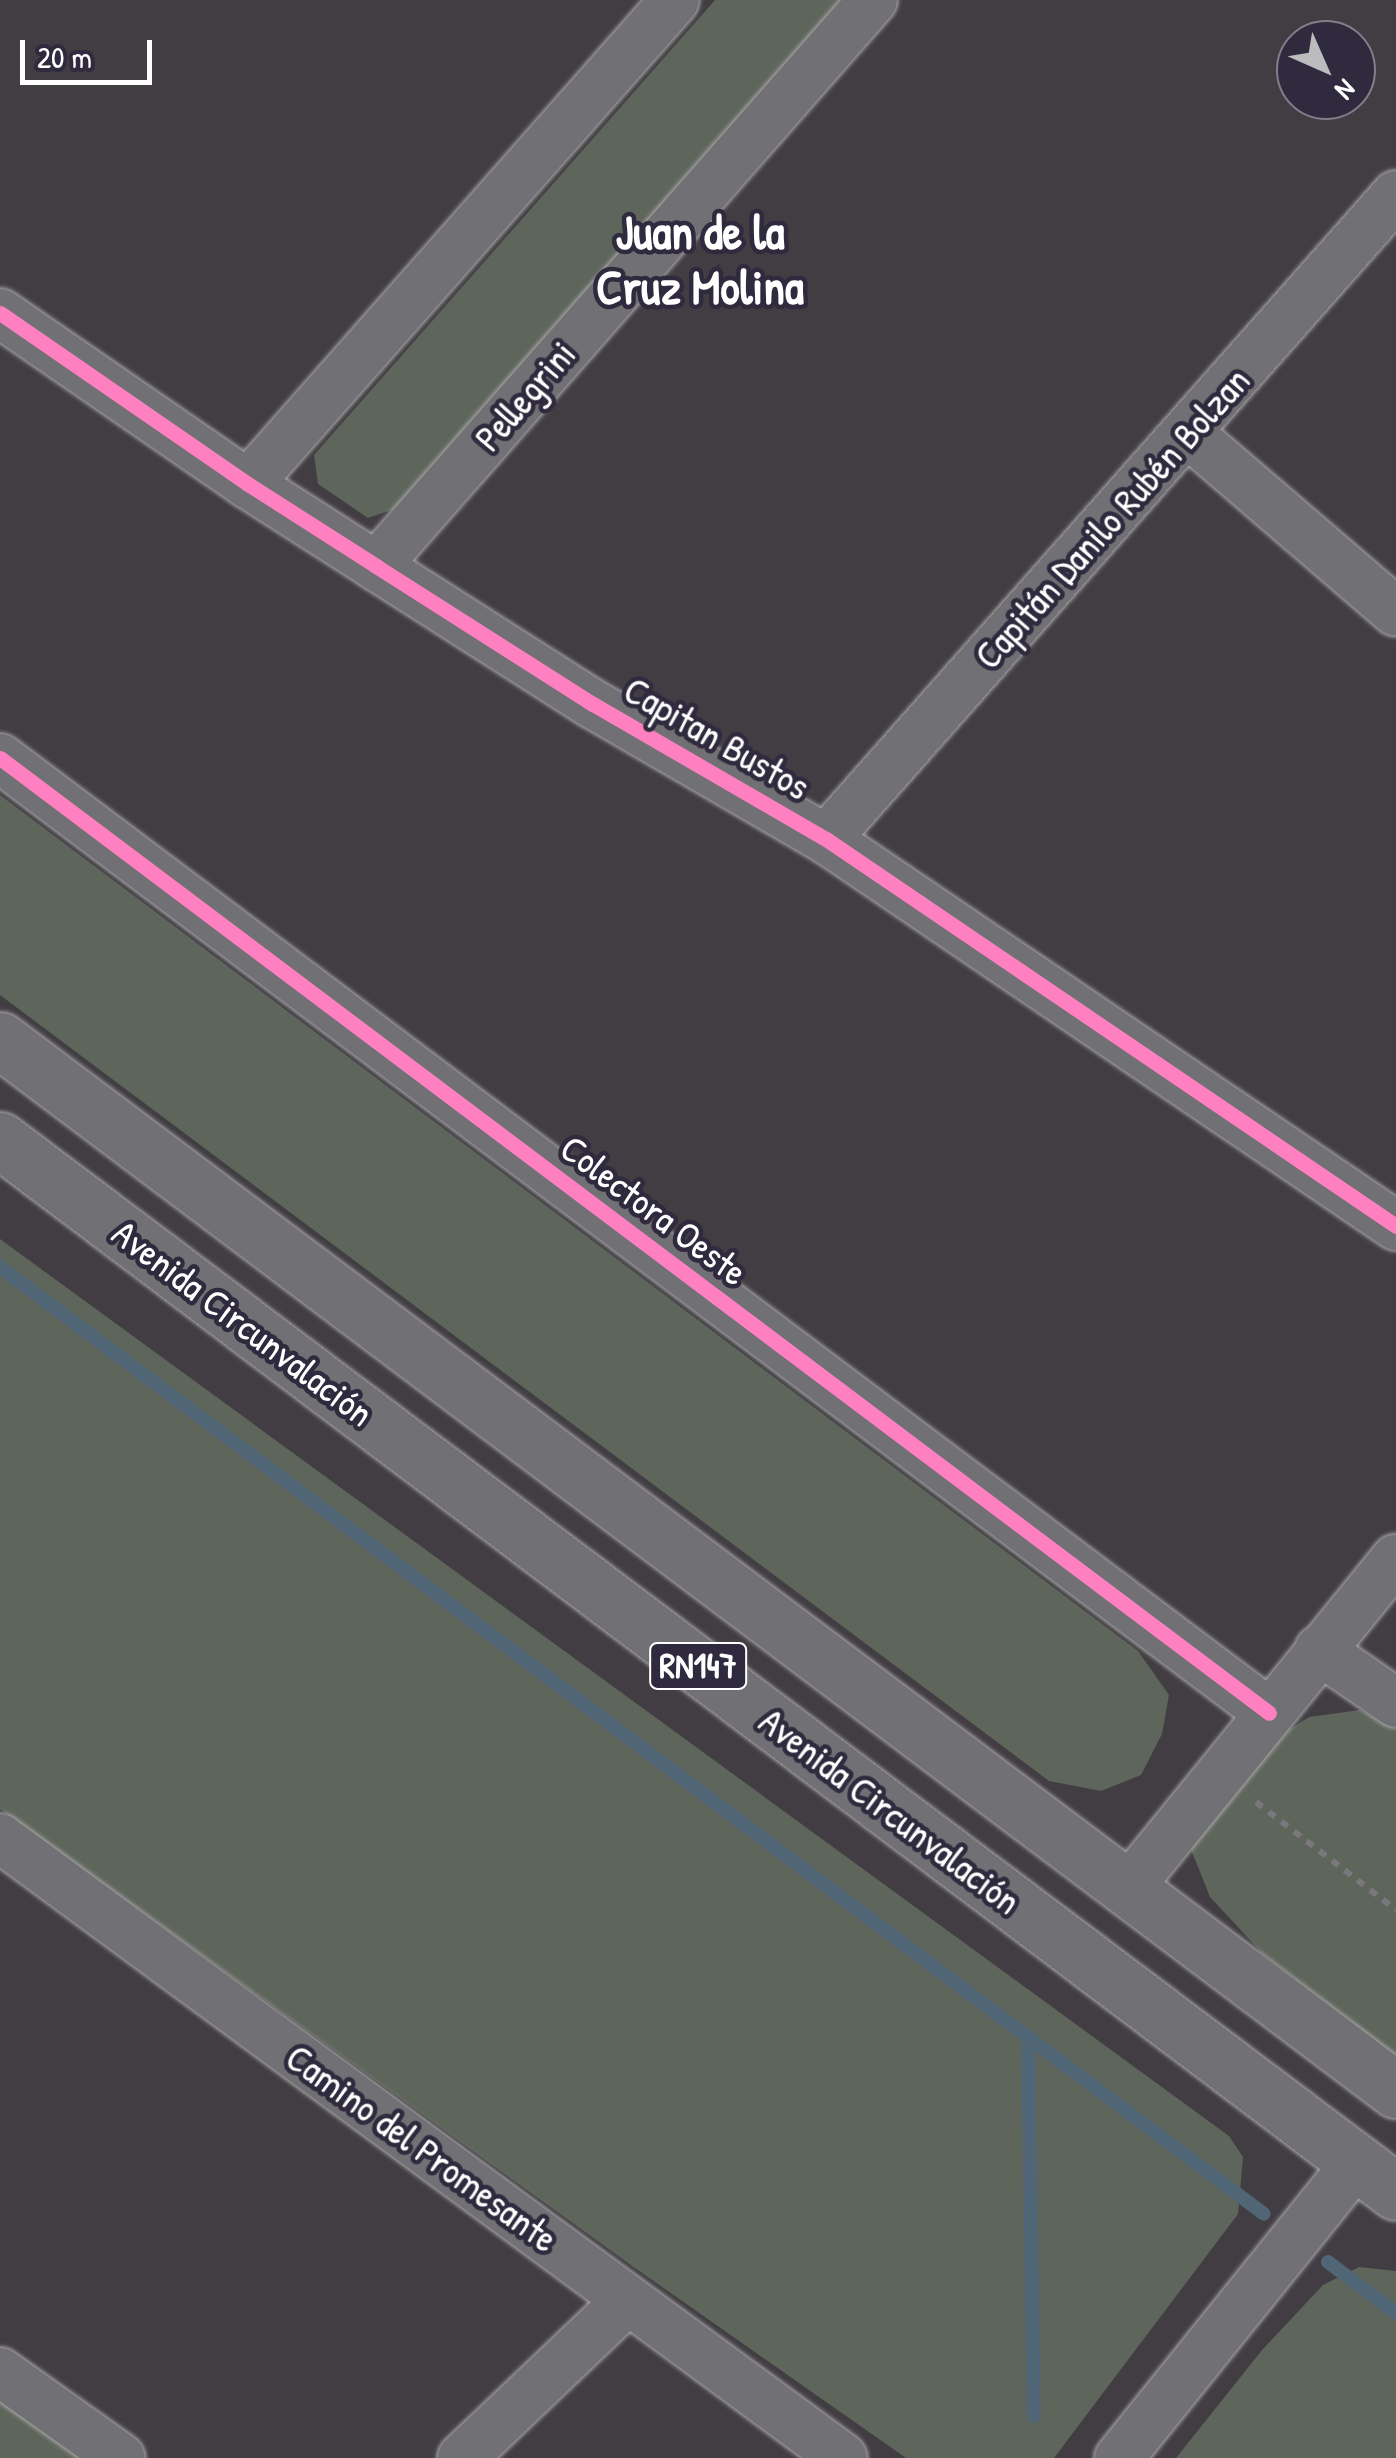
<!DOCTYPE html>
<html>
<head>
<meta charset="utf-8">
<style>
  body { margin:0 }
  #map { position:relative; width:1396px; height:2458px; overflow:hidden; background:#413d43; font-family:"Patrick Hand",sans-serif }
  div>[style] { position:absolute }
  .green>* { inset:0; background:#5e655a }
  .stream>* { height:14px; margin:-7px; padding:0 7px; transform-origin:7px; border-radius:7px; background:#506576 }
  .path>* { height:6px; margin-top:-3px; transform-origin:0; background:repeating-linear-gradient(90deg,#7a787d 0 8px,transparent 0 16px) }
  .roads { filter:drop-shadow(0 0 2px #aaa8aa) drop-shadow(0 0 2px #aaa8aa) }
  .minor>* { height:48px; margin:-24px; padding:0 24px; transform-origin:24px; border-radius:24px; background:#717074 }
  .highway>* { height:55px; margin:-27.5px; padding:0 27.5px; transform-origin:27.5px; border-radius:27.5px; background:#717074 }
  .cycleway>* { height:15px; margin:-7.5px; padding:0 7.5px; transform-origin:7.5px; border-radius:7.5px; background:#ff80c0 }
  span { translate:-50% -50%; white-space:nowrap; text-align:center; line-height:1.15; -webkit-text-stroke:9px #2f2a3d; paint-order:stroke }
  .shield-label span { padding:2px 8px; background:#2f2a3d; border:2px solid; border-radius:8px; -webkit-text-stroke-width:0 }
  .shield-label { font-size:35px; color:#fff; font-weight:700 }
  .street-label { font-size:38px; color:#fff }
  .district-label { font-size:48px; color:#fff; font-weight:700 }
  .north { position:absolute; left:1276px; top:20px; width:100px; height:100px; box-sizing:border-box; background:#2f2a3d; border:2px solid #827f8b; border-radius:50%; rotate:135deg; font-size:28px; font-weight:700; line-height:40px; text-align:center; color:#fff }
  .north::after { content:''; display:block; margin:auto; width:35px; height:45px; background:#bcbbbd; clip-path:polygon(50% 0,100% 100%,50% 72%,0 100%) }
  .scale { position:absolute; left:20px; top:40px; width:132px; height:45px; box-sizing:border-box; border:5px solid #fff; border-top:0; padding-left:12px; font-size:30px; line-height:35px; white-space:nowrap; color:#fff; -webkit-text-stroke:8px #2f2a3d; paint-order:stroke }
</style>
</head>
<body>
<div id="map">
  <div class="green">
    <i style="clip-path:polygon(715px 0,841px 0,397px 508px,368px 518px,318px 484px,314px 455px)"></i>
    <i style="clip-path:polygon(0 795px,1138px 1651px,1169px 1695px,1162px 1734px,1141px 1775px,1101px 1791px,1049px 1781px,0 995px)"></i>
    <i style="clip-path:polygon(0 1239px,1229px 2136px,1243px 2157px,1238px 2214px,1054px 2458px,906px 2458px,635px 2268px,0 1809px)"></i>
    <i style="clip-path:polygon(1360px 1710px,1396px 1729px,1396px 2056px,1262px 1953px,1210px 1897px,1192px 1852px,1189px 1831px,1264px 1745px,1309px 1717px)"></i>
    <i style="clip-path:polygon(1359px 2267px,1396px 2271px,1396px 2458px,1176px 2458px,1262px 2350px,1323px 2285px)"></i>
    <i style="clip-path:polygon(0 2398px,83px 2458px,0 2458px)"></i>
  </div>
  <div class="stream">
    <i style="left:0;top:1267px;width:1579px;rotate:36.84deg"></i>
    <i style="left:1028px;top:2038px;width:378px;rotate:89.1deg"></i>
    <i style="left:1328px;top:2262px;width:85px;rotate:36.9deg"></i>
  </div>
  <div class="path">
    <i style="left:1256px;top:1802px;width:177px;rotate:37.6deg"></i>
  </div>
  <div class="roads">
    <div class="minor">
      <i style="left:0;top:313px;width:301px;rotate:34.6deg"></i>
      <i style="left:248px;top:484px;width:152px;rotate:32.6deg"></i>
      <i style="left:376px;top:566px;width:257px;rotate:32.5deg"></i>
      <i style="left:593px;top:704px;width:269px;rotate:30.1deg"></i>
      <i style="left:826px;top:839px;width:689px;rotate:34.17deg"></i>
      <i style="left:1188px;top:433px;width:274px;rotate:40.7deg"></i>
      <i style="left:248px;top:484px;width:645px;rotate:-48.58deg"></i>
      <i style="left:376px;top:566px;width:753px;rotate:-48.71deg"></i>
      <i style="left:0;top:758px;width:1588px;rotate:36.96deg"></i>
      <i style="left:826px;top:839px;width:860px;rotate:-48.49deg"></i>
      <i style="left:1319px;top:1650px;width:93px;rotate:34.5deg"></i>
      <i style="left:0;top:1838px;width:1046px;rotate:36.33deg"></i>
      <i style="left:1129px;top:1887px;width:423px;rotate:-50.9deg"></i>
      <i style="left:0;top:2372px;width:148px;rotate:35.4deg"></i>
      <i style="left:462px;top:2458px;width:229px;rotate:-43.6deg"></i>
      <i style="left:1119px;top:2458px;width:378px;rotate:-51.2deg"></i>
    </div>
    <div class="highway">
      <i style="left:0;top:1040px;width:1747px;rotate:36.95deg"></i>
      <i style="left:0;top:1140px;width:1748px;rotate:37deg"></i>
    </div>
  </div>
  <div class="cycleway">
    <i style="left:0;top:313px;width:301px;rotate:34.6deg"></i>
    <i style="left:248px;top:484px;width:152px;rotate:32.6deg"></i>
    <i style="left:376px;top:566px;width:257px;rotate:32.5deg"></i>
    <i style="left:593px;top:704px;width:269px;rotate:30.1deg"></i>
    <i style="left:826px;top:839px;width:689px;rotate:34.17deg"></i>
    <i style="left:0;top:758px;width:1588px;rotate:36.96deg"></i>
  </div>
  <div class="shield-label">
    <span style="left:698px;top:1666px">RN147</span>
  </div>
  <div class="street-label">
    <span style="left:525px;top:396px;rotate:-49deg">Pellegrini</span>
    <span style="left:1112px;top:518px;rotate:-48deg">Capitán Danilo Rubén Bolzan</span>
    <span style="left:717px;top:738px;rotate:30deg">Capitan Bustos</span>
    <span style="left:654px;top:1210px;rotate:37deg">Colectora Oeste</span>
    <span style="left:243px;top:1323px;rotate:37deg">Avenida Circunvalación</span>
    <span style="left:890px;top:1811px;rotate:37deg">Avenida Circunvalación</span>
    <span style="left:422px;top:2148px;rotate:36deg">Camino del Promesante</span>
  </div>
  <div class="district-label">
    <span style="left:700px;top:259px">Juan de la<br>Cruz Molina</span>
  </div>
  <div class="north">N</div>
  <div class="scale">20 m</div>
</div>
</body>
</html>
